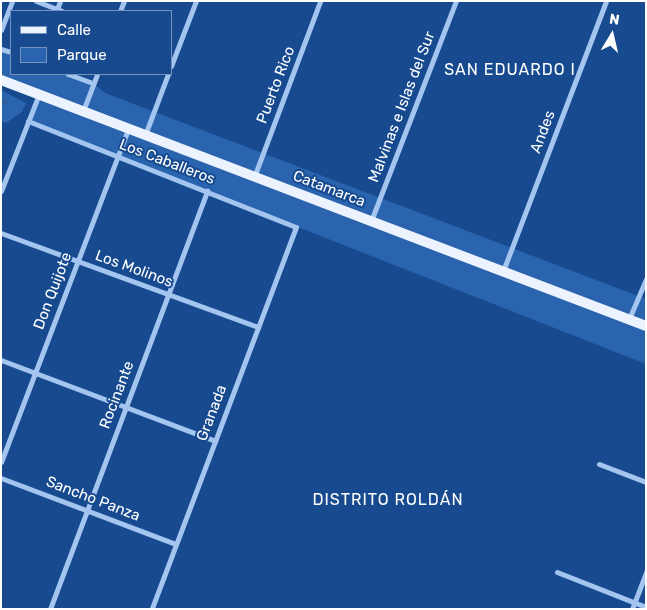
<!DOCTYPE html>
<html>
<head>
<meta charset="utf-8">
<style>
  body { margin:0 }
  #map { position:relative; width:647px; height:610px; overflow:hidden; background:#174a8f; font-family:Rubik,sans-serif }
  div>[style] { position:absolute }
  .green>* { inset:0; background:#2a64ae }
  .stream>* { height:2px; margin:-1px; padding:0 1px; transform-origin:1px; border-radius:1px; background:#32588a }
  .street>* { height:5px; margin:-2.5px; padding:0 2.5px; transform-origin:2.5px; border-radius:2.5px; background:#a4c5ef }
  .primary>* { height:10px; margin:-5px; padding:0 5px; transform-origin:5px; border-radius:5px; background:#ecf3ff }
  span { translate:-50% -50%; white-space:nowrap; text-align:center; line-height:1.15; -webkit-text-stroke:4px #174a8f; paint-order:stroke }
  .street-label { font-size:15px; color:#fff }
  .neighbourhood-label { font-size:16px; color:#fff; letter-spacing:1px }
  .frame { position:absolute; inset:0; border:2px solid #fff; pointer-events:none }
  .legend { position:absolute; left:10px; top:10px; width:162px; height:65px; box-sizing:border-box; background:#174a8f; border:1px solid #7492bc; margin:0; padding:6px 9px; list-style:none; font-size:15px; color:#fff }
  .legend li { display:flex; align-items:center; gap:10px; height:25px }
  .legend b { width:25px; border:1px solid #7492bc }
  .north { position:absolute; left:587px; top:10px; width:50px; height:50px; -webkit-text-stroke:4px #174a8f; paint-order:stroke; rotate:9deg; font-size:14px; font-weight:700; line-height:20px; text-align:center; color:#fff }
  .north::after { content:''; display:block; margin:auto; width:18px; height:22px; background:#fff; clip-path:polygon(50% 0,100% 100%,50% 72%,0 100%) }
</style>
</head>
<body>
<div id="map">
  <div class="green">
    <i style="clip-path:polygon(1px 49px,11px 52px,11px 74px,68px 74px,93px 83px,105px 93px,646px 299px,646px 364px,28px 121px,39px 94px,1px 80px)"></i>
    <i style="clip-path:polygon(1px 90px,26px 103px,22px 112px,6px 123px,1px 121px)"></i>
  </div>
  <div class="stream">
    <i style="left:1px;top:101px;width:6px;rotate:18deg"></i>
  </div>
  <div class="street">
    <i style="left:36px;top:1px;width:28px;rotate:21deg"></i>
    <i style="left:57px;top:9px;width:9px;rotate:-69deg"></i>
    <i style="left:120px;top:11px;width:11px;rotate:-68deg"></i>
    <i style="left:1px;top:30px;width:31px;rotate:-69deg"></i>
    <i style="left:1px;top:49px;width:10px;rotate:17deg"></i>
    <i style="left:171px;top:66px;width:70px;rotate:-69deg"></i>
    <i style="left:68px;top:74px;width:27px;rotate:20deg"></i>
    <i style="left:83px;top:111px;width:40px;rotate:-69deg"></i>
    <i style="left:28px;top:121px;width:288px;rotate:21.6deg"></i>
    <i style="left:296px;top:227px;width:408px;rotate:110.7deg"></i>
    <i style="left:145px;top:135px;width:65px;rotate:-69.3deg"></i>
    <i style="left:254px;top:177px;width:188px;rotate:-69.4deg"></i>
    <i style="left:1px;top:191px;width:104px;rotate:-68.6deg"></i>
    <i style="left:371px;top:221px;width:236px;rotate:-68.9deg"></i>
    <i style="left:1px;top:233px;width:274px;rotate:20.1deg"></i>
    <i style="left:503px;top:271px;width:289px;rotate:-69.1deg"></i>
    <i style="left:629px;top:319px;width:43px;rotate:-67deg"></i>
    <i style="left:1px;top:360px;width:229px;rotate:20.7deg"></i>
    <i style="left:1px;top:462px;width:356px;rotate:-69.1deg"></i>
    <i style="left:599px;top:464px;width:50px;rotate:21deg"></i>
    <i style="left:1px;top:478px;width:187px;rotate:20.7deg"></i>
    <i style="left:557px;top:572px;width:96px;rotate:21.5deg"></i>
    <i style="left:50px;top:609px;width:447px;rotate:-69.4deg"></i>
    <i style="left:632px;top:609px;width:40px;rotate:-69deg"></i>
  </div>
  <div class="primary">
    <i style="left:1px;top:80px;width:690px;rotate:20.88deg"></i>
  </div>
  <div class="street-label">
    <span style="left:276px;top:85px;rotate:-69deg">Puerto Rico</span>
    <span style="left:402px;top:107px;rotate:-69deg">Malvinas e Islas del Sur</span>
    <span style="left:543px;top:132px;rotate:-69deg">Andes</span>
    <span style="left:167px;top:162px;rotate:21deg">Los Caballeros</span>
    <span style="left:329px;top:189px;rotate:21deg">Catamarca</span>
    <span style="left:134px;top:269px;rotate:20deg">Los Molinos</span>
    <span style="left:53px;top:291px;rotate:-69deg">Don Quijote</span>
    <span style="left:117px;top:395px;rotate:-69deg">Rocinante</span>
    <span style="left:212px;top:413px;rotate:-69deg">Granada</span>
    <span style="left:93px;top:499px;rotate:21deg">Sancho Panza</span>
  </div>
  <div class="neighbourhood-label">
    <span style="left:510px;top:70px">SAN EDUARDO I</span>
    <span style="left:388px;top:500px">DISTRITO ROLDÁN</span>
  </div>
  <div class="frame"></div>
  <ul class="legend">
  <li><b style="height:6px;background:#ecf3ff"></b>Calle</li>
  <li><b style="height:14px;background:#2a64ae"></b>Parque</li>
  </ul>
  <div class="north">N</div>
</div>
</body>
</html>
